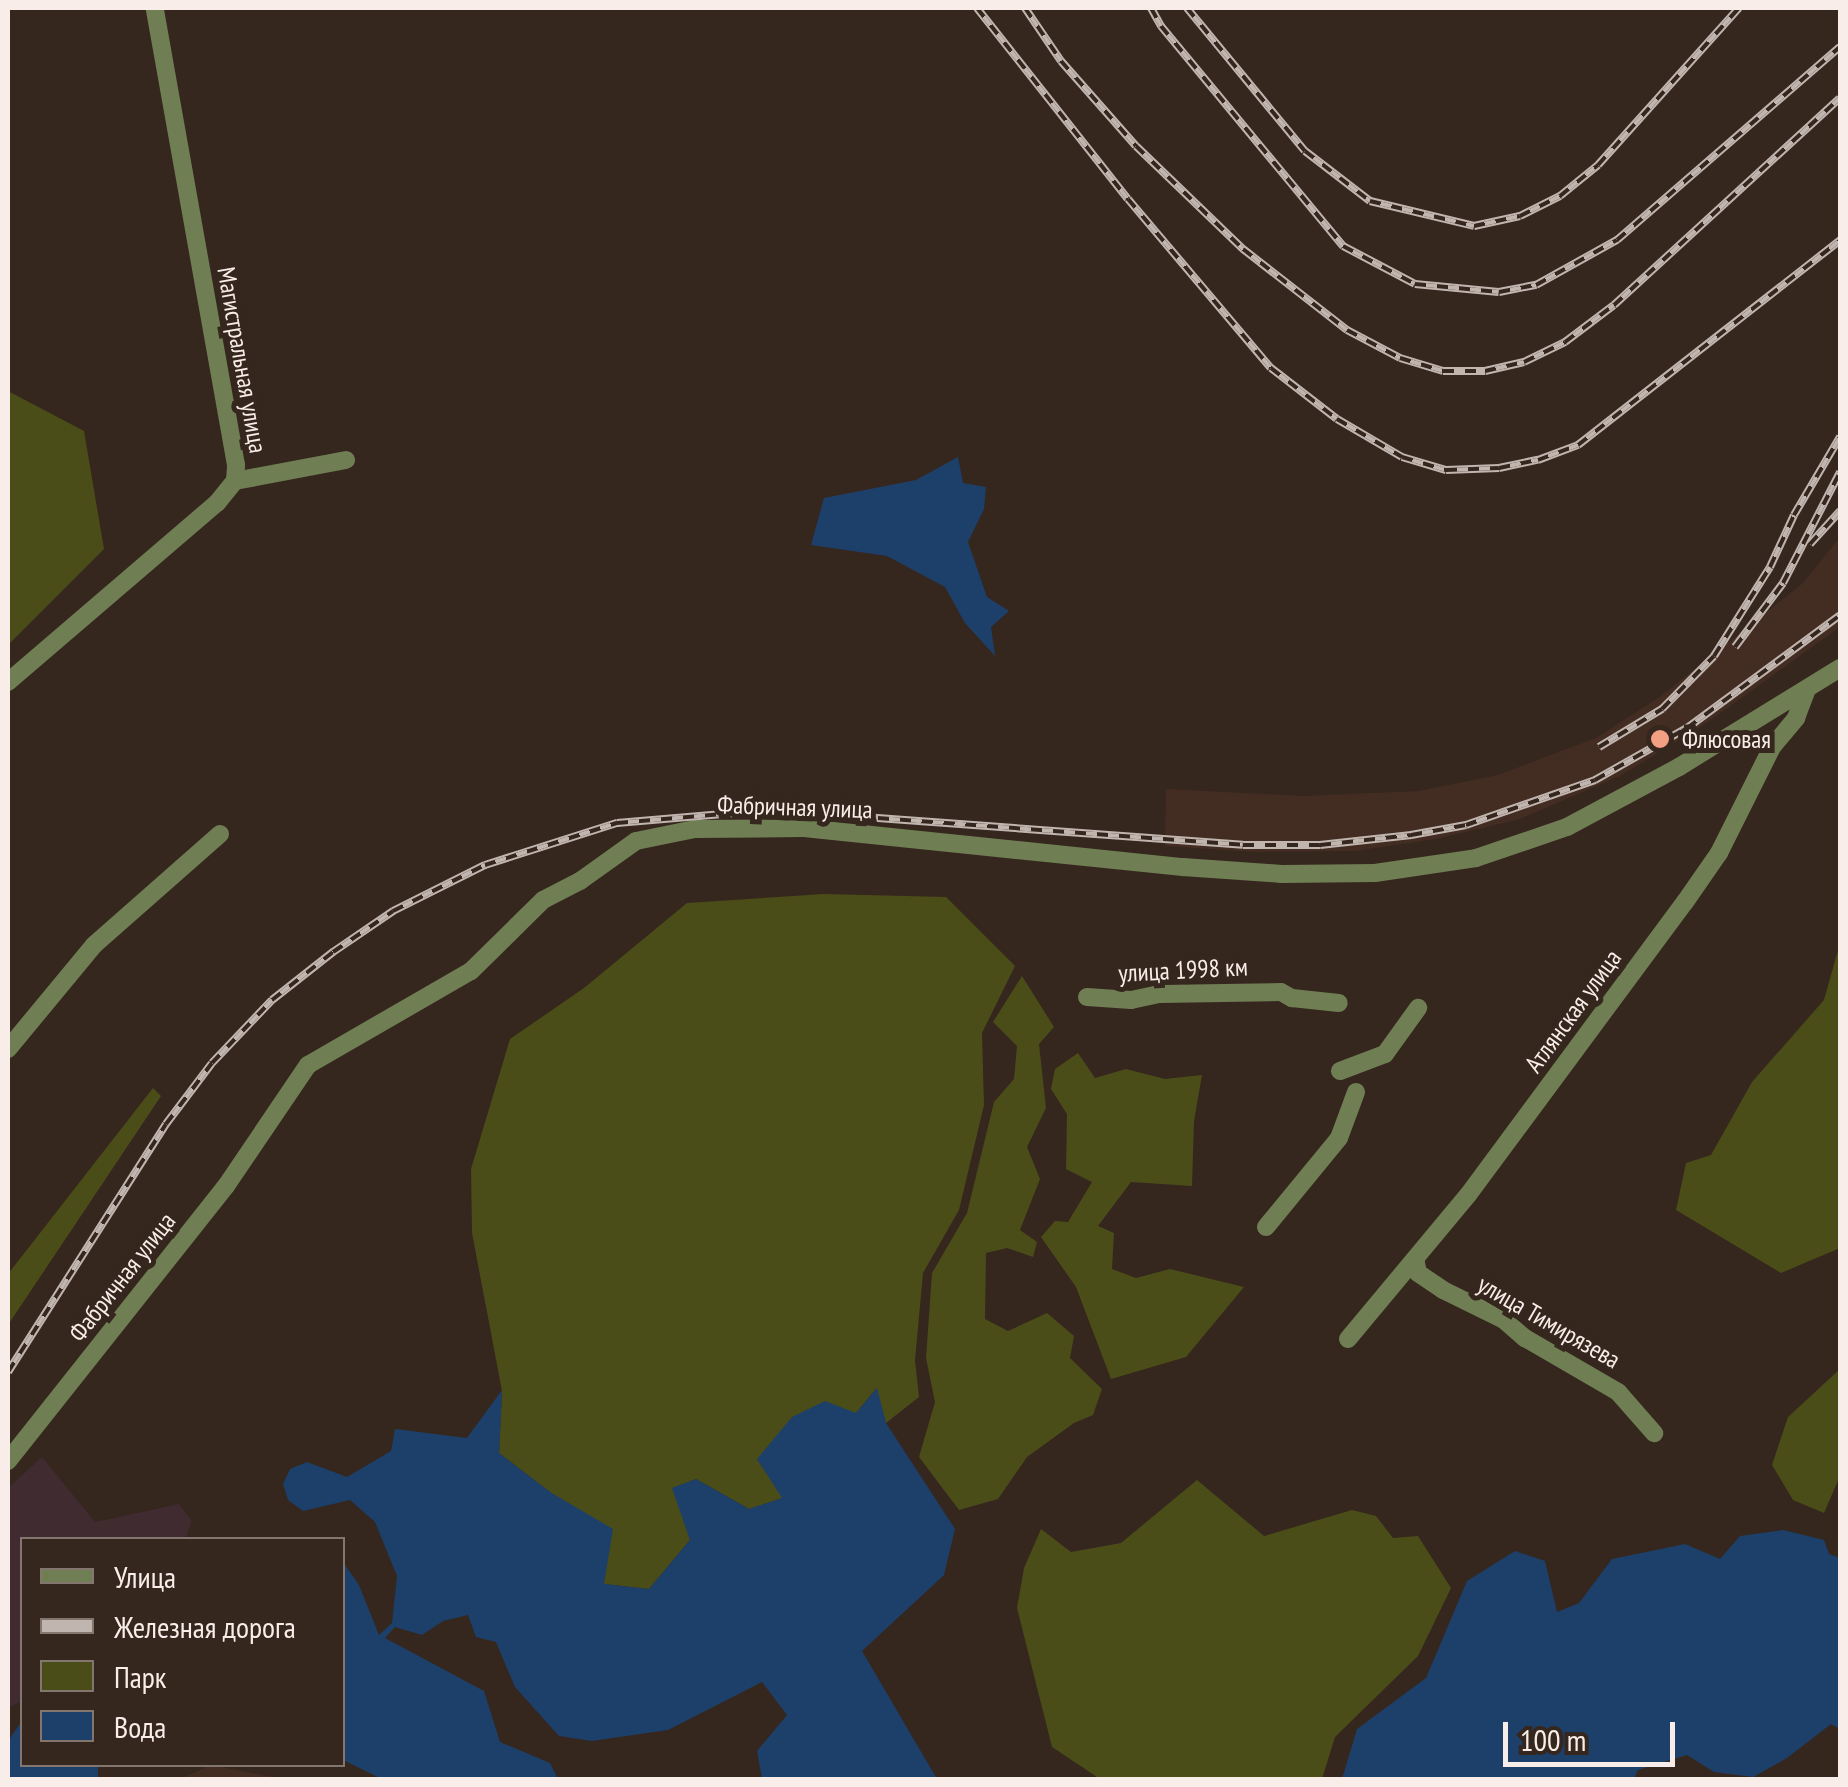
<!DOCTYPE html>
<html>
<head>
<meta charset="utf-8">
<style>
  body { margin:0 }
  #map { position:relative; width:1848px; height:1787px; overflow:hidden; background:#35261e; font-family:"PT Sans Narrow",sans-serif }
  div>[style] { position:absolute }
  .built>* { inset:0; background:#432d22 }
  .industrial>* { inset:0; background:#3f2b30 }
  .green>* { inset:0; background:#4b4d18 }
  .water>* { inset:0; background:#1d406a }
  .minor>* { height:18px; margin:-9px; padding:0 9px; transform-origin:9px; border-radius:9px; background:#6f7e53 }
  .rail>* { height:8px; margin-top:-4px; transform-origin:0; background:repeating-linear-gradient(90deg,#35261e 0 11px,#c1b5af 0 22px); box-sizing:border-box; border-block:2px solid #c1b5af }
  .dots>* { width:28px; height:28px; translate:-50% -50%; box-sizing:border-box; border:5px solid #35261e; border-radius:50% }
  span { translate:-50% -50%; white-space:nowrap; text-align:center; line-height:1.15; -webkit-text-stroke:10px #35261e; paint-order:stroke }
  .street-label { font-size:25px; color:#f8ede8 }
  .poi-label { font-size:25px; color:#f8ede8 }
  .left { translate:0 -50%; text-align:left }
  .frame { position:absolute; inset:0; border:10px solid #f8ede8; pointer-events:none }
  .legend { position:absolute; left:20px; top:1537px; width:325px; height:230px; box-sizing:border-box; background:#35261e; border:2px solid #83766f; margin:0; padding:12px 18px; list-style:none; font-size:30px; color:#f8ede8 }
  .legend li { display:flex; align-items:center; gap:20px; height:50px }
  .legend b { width:50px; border:2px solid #83766f }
  .scale { position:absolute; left:1503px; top:1722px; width:172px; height:45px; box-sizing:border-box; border:5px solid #f8ede8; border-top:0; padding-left:12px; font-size:30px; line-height:35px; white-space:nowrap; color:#f8ede8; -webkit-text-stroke:8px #35261e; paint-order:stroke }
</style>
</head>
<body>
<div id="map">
  <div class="built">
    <i style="clip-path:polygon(1840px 537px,1840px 627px,1705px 724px,1620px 776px,1520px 819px,1436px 839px,1355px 851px,1256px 852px,1165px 846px,1166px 789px,1304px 796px,1419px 791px,1498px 775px,1596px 738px,1661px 696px,1803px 583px)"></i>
    <i style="clip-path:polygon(211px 1765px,284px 1779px,180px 1779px)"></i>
  </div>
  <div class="industrial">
    <i style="clip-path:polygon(42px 1457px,95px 1522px,179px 1504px,192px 1521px,185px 1539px,22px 1540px,22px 1701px,8px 1708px,8px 1488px)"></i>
  </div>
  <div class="green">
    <i style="clip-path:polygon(8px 391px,84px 431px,104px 549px,8px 645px)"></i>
    <i style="clip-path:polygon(824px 894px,946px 897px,1015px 966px,982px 1033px,984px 1105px,959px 1210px,923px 1273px,915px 1360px,919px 1397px,886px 1423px,876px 1389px,856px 1413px,757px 1459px,783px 1498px,749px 1509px,696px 1479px,673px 1488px,690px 1540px,649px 1589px,604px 1584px,550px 1492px,499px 1453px,502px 1391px,472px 1233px,471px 1169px,510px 1039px,584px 988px,687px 903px)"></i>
    <i style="clip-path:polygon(1840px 943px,1840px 1248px,1781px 1273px,1676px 1210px,1686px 1163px,1711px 1155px,1752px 1082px,1824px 1000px)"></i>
    <i style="clip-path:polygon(1022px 976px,1054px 1027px,1039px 1044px,1046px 1108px,1027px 1147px,1040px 1179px,1020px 1230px,1037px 1242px,1033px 1257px,1007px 1248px,986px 1253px,985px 1319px,1008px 1331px,1047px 1313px,1074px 1336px,1070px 1358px,1102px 1389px,1093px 1415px,1074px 1423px,1027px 1457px,998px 1499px,959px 1510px,919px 1457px,935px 1402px,926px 1358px,932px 1273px,967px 1213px,994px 1102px,1014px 1079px,1017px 1046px,993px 1022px)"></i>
    <i style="clip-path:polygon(1078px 1053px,1095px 1078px,1126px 1069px,1165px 1079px,1202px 1075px,1194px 1121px,1192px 1186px,1131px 1182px,1098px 1226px,1114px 1233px,1112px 1269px,1136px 1278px,1170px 1269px,1244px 1287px,1186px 1357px,1111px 1379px,1076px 1287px,1041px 1237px,1055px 1221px,1068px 1222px,1092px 1182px,1066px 1169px,1067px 1114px,1051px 1089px,1055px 1069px)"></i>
    <i style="clip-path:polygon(153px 1088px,161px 1096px,8px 1325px,8px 1274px)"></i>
    <i style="clip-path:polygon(1840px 1369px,1840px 1476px,1824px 1513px,1793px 1500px,1772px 1465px,1788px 1417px)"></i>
    <i style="clip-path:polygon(1197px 1480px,1264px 1536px,1352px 1510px,1376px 1516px,1393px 1538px,1418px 1536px,1451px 1588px,1418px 1656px,1335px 1737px,1322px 1779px,1100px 1779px,1052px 1747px,1017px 1608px,1024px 1568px,1041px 1529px,1071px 1552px,1121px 1543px)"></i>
  </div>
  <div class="water">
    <i style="clip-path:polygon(958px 457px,963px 483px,986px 487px,984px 509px,968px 542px,987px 597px,1009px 611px,991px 627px,995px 656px,965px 623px,945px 587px,887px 556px,811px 545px,824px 498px,916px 480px)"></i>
    <i style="clip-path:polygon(877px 1388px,886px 1423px,955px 1529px,944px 1575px,862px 1651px,937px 1779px,762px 1779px,757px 1751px,787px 1715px,762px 1682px,668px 1730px,592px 1741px,559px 1736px,515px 1687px,496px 1642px,476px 1637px,468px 1615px,443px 1621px,422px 1635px,395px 1627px,385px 1638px,484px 1691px,500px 1742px,550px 1763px,558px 1779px,382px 1779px,343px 1760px,343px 1562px,359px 1585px,379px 1635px,392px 1623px,397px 1576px,375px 1522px,350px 1500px,303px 1511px,288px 1500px,283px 1484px,290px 1469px,307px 1462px,347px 1477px,391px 1451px,395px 1429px,467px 1438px,502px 1390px,499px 1453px,550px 1492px,613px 1529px,604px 1584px,649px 1589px,690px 1540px,672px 1488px,696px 1479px,749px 1509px,782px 1498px,757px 1459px,792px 1417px,825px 1401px,856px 1413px)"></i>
    <i style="clip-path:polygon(1783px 1530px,1824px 1540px,1829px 1554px,1840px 1558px,1840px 1729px,1831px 1724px,1787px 1758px,1753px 1777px,1714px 1772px,1687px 1755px,1638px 1770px,1634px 1779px,1342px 1779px,1357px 1729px,1426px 1678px,1467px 1581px,1515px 1551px,1545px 1561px,1557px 1612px,1579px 1603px,1612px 1559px,1685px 1544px,1720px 1559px,1740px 1536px)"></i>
    <i style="clip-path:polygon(22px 1721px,22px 1764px,98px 1765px,98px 1779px,8px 1779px,8px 1741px)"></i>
  </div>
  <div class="minor">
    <i style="left:235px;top:481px;width:113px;rotate:-10.7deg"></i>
    <i style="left:8px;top:682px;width:275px;rotate:-40.6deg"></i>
    <i style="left:217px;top:503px;width:28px;rotate:-51deg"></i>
    <i style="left:235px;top:481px;width:16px;rotate:-86deg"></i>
    <i style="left:236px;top:465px;width:464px;rotate:-100.1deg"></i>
    <i style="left:1087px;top:997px;width:44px;rotate:3.9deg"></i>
    <i style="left:1131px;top:1000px;width:30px;rotate:-12deg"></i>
    <i style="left:1160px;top:994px;width:121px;rotate:-0.9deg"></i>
    <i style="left:1281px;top:992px;width:13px;rotate:29deg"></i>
    <i style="left:1292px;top:998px;width:47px;rotate:6.1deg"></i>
    <i style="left:8px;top:1049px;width:135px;rotate:-50.4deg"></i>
    <i style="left:94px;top:945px;width:168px;rotate:-41.4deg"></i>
    <i style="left:1340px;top:1071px;width:48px;rotate:-20.7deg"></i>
    <i style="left:1385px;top:1054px;width:57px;rotate:-54.3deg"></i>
    <i style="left:1266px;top:1227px;width:115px;rotate:-50.6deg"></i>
    <i style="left:1339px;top:1138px;width:49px;rotate:-69.7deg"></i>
    <i style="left:1416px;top:1263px;width:10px;rotate:79deg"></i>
    <i style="left:1418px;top:1273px;width:30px;rotate:34deg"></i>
    <i style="left:1443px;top:1290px;width:68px;rotate:26.2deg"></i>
    <i style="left:1504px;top:1320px;width:28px;rotate:41deg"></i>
    <i style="left:1525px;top:1338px;width:108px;rotate:30.1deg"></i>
    <i style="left:1618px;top:1392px;width:55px;rotate:48.7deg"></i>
    <i style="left:1348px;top:1339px;width:187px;rotate:-50.2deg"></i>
    <i style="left:1468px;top:1195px;width:365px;rotate:-53.5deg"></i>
    <i style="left:1685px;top:902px;width:60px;rotate:-55.2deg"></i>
    <i style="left:1719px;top:853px;width:119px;rotate:-63.4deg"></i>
    <i style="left:1772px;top:747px;width:38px;rotate:-50deg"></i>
    <i style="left:1796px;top:718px;width:28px;rotate:-69deg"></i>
    <i style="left:8px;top:1461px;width:351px;rotate:-51.6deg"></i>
    <i style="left:226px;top:1186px;width:146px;rotate:-55.9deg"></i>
    <i style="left:308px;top:1065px;width:188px;rotate:-30deg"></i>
    <i style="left:471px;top:971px;width:101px;rotate:-44.6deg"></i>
    <i style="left:543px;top:900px;width:42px;rotate:-27.2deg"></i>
    <i style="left:580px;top:881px;width:69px;rotate:-35.5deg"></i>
    <i style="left:636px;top:841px;width:60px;rotate:-11.5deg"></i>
    <i style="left:695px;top:829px;width:109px;rotate:-0.5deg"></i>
    <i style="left:804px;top:828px;width:381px;rotate:5.9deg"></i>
    <i style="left:1183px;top:867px;width:99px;rotate:4deg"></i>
    <i style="left:1282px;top:874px;width:93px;rotate:-0.6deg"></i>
    <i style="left:1375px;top:873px;width:102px;rotate:-8.4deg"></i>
    <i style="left:1476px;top:858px;width:96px;rotate:-18.8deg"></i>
    <i style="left:1567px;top:827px;width:127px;rotate:-28.2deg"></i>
    <i style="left:1679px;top:767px;width:189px;rotate:-31.6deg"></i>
  </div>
  <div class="rail">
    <i style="left:977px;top:8px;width:243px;rotate:51.7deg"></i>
    <i style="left:1128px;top:199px;width:221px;rotate:49.8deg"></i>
    <i style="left:1271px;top:368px;width:83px;rotate:37.7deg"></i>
    <i style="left:1337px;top:419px;width:75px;rotate:30.3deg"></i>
    <i style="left:1402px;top:457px;width:46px;rotate:16.5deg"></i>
    <i style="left:1446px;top:470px;width:53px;rotate:-2.2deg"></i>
    <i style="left:1499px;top:468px;width:40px;rotate:-12deg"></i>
    <i style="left:1538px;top:460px;width:43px;rotate:-20.6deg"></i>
    <i style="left:1578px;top:445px;width:333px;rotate:-38deg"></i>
    <i style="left:1025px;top:8px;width:64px;rotate:55.8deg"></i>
    <i style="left:1061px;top:61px;width:113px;rotate:48.6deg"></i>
    <i style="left:1136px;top:146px;width:149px;rotate:43.9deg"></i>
    <i style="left:1243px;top:249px;width:132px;rotate:37.9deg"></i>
    <i style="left:1347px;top:330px;width:60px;rotate:27.8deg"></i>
    <i style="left:1400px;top:358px;width:45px;rotate:16.8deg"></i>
    <i style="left:1443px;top:371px;width:42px"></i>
    <i style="left:1485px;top:371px;width:40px;rotate:-13deg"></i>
    <i style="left:1524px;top:362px;width:46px;rotate:-26deg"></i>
    <i style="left:1565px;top:342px;width:61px;rotate:-37.1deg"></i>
    <i style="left:1614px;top:305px;width:306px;rotate:-42.5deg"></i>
    <i style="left:1151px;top:8px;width:21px;rotate:61deg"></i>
    <i style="left:1161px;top:26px;width:286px;rotate:50.4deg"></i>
    <i style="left:1343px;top:246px;width:81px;rotate:27.8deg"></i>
    <i style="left:1415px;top:284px;width:84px;rotate:5.4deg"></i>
    <i style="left:1499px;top:292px;width:38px;rotate:-11deg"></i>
    <i style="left:1536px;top:285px;width:93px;rotate:-29.1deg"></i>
    <i style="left:1617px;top:240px;width:295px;rotate:-40.9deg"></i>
    <i style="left:1187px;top:8px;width:185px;rotate:50.5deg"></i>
    <i style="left:1305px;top:151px;width:82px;rotate:37.6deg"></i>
    <i style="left:1370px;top:201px;width:107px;rotate:13.5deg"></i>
    <i style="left:1474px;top:226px;width:47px;rotate:-12.3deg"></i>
    <i style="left:1520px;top:216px;width:45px;rotate:-26.6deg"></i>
    <i style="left:1560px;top:196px;width:49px;rotate:-39.2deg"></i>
    <i style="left:1598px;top:165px;width:211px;rotate:-48.1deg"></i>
    <i style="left:1810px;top:544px;width:45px;rotate:-47.7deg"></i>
    <i style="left:1735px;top:647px;width:80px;rotate:-53.1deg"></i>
    <i style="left:1783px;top:583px;width:125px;rotate:-62.8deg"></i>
    <i style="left:1599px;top:747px;width:74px;rotate:-31.1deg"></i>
    <i style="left:1662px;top:709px;width:74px;rotate:-45.5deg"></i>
    <i style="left:1714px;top:656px;width:105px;rotate:-57.8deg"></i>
    <i style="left:1770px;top:567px;width:57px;rotate:-65.2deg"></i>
    <i style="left:1794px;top:515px;width:91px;rotate:-59.5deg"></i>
    <i style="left:8px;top:1372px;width:294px;rotate:-57.5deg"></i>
    <i style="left:166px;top:1124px;width:76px;rotate:-53deg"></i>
    <i style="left:212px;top:1063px;width:87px;rotate:-46.4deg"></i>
    <i style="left:272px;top:1000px;width:78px;rotate:-38.2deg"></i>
    <i style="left:333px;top:952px;width:73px;rotate:-34.3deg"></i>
    <i style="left:393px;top:911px;width:103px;rotate:-26.6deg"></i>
    <i style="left:485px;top:865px;width:139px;rotate:-17.7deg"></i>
    <i style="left:617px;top:823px;width:152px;rotate:-4.9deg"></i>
    <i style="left:768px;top:810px;width:476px;rotate:4.2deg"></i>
    <i style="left:1243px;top:845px;width:77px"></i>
    <i style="left:1320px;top:845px;width:92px;rotate:-6.3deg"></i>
    <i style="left:1411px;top:835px;width:56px;rotate:-10.3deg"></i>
    <i style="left:1466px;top:825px;width:137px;rotate:-19.2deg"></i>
    <i style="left:1595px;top:780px;width:106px;rotate:-29.5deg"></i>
    <i style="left:1687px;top:728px;width:190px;rotate:-36.4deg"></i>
  </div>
  <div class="dots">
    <i style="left:1660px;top:739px;background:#f39f84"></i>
  </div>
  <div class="street-label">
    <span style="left:242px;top:360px;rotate:80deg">Магистральная улица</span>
    <span style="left:795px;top:807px;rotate:2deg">Фабричная улица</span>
    <span style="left:1183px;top:970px;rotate:-3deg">улица 1998 км</span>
    <span style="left:1573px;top:1011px;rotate:-54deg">Атлянская улица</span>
    <span style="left:122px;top:1277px;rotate:-52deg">Фабричная улица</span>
    <span style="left:1549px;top:1322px;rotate:30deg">улица Тимирязева</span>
  </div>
  <div class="poi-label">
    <span class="left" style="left:1682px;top:739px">Флюсовая</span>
  </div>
  <div class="frame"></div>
  <ul class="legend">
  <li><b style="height:12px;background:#6f7e53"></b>Улица</li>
  <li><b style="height:12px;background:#c1b5af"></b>Железная дорога</li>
  <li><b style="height:28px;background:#4b4d18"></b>Парк</li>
  <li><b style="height:28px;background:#1d406a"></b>Вода</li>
  </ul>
  <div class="scale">100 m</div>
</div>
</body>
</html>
